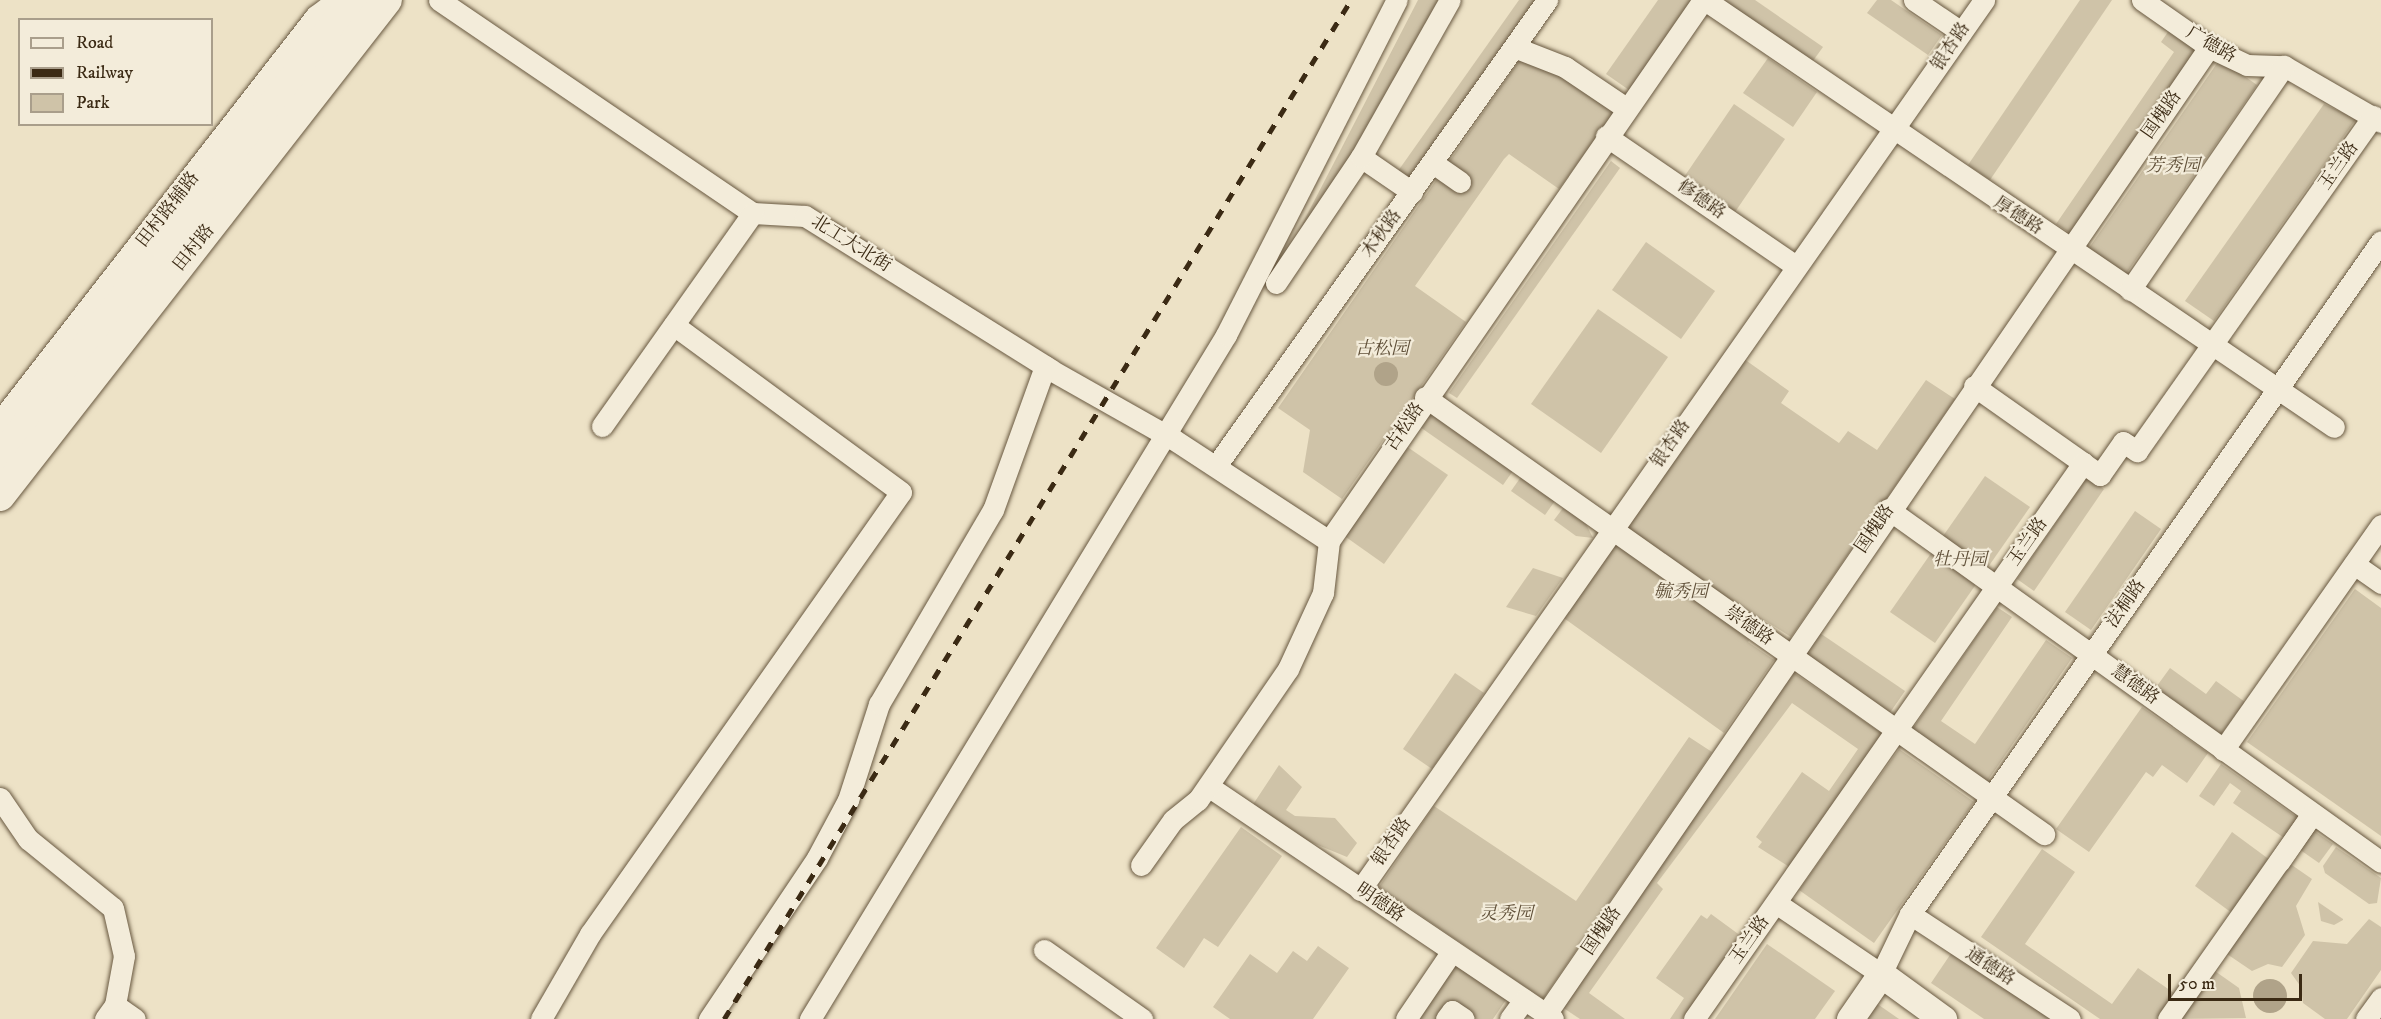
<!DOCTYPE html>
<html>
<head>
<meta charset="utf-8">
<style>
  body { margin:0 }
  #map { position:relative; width:2381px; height:1019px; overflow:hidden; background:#ede2c6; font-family:"IM FELL DW Pica","Noto Serif SC",serif }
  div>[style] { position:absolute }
  .green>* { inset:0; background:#cfc3a8 }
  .water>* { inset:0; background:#b0a389 }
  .round { border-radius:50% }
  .roads { filter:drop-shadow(0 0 2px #685840) drop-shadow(0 0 2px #685840) }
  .minor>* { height:21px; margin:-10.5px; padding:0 10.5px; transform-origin:10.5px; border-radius:10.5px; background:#f3ecda }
  .tertiary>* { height:27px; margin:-13.5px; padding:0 13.5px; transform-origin:13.5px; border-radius:13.5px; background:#f3ecda }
  .secondary>* { height:30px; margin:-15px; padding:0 15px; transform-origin:15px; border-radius:15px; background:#f3ecda }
  .rail>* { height:4.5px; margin-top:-2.25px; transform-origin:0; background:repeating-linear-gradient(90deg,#3b2a14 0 10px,transparent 0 20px) }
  span { translate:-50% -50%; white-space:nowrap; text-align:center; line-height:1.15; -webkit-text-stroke:4.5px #f3ecda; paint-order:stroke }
  .street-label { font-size:18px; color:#3b2a14 }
  .park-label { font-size:18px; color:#605039; font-style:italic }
  .legend { position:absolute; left:18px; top:18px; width:195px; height:108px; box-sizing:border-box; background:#f3ecda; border:2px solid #a99e8b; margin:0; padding:8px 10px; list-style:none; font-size:18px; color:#3b2a14 }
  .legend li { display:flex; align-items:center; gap:12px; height:30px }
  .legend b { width:30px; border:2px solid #a99e8b }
  .scale { position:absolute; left:2168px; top:974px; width:134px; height:27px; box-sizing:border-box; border:3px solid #3b2a14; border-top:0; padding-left:8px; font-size:18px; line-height:21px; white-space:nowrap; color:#3b2a14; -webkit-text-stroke:4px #f3ecda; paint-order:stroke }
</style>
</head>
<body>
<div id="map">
  <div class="green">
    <i style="clip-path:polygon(1418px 0,1442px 0,1356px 153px,1277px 273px)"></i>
    <i style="clip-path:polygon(1519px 0,1538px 0,1411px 180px,1398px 171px)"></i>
    <i style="clip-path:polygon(1658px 0,1693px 0,1629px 90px,1606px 74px)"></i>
    <i style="clip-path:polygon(1717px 0,1755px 0,1823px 47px,1810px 65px)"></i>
    <i style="clip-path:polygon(1877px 0,1891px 0,1942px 35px,1928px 55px,1867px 13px)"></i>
    <i style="clip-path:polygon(2080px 0,2112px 0,1990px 180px,1968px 165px)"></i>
    <i style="clip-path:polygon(2170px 29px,2198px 48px,2070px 233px,2056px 224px,2174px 52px,2161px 42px)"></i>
    <i style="clip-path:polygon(1521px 58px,1561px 73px,1615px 111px,1559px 189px,1509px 154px,1504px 159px,1415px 286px,1466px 322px,1342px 499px,1303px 472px,1310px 430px,1278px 408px)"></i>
    <i style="clip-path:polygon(1768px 58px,1817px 92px,1793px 127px,1743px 93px)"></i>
    <i style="clip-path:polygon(2220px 59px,2257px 85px,2126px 274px,2089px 248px)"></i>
    <i style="clip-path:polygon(1734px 104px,1785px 139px,1735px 212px,1684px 177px)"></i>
    <i style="clip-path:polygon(2324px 104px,2356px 119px,2214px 321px,2185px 301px)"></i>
    <i style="clip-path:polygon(1611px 161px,1620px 168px,1457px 398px,1449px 393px)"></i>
    <i style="clip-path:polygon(1646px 242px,1715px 291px,1681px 339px,1612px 290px)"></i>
    <i style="clip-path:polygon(1598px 309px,1668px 357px,1601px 453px,1531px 404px)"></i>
    <i style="clip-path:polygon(1744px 359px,1789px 391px,1781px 403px,1839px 443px,1848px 431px,1877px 450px,1926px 380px,1955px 399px,1791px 637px,1764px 620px,1748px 642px,1774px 660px,1724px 733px,1561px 616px)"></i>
    <i style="clip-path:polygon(1432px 410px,1515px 468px,1503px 485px,1420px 427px)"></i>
    <i style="clip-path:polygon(1406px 446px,1448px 475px,1384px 564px,1343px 535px)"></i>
    <i style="clip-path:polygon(1523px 474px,1557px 498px,1545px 515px,1511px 491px)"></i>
    <i style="clip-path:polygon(1985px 476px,2030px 507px,1935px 643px,1890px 612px)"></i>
    <i style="clip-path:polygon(2087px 478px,2104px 489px,2034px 591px,2017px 579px)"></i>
    <i style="clip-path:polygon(1563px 508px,1585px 522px,1593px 538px,1576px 536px,1554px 520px)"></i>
    <i style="clip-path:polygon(2135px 511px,2161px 529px,2091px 630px,2065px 612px)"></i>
    <i style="clip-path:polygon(1533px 568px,1563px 578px,1536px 616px,1506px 607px)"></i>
    <i style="clip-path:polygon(2355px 589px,2381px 608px,2381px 836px,2247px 742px)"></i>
    <i style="clip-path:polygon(1997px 607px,2012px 617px,1941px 721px,1975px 744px,2046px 640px,2072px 658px,1986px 783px,1911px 731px)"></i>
    <i style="clip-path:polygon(1814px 629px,1905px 691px,1889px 714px,1799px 652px)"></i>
    <i style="clip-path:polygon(2170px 668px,2206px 694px,2216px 681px,2245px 702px,2219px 737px,2154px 690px)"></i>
    <i style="clip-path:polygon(1791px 671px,1883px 734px,1791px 868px,1758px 847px,1762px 842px,1756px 837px,1802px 772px,1829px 791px,1858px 749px,1792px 703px,1657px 883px,1663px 889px,1589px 993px,1625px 1019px,1580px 1019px,1562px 1007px)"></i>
    <i style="clip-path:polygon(1455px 673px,1484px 693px,1432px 769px,1403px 749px)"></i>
    <i style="clip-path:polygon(2142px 707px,2208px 753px,2187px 783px,2162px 765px,2153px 777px,2146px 772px,2089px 852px,2056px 829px)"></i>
    <i style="clip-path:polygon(1689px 737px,1712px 752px,1543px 999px,1379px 887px,1434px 806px,1576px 901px)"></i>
    <i style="clip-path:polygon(1899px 749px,1974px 802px,1874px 943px,1799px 890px)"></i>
    <i style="clip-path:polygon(2221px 764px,2301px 820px,2287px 840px,2233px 803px,2241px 791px,2230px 783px,2214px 806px,2199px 796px)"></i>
    <i style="clip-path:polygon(1279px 765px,1302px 787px,1286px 810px,1295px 816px,1335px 818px,1357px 843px,1347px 857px,1308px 841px,1252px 806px)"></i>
    <i style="clip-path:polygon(1241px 827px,1282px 856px,1218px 947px,1204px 938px,1184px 968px,1156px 948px)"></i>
    <i style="clip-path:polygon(2310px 828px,2333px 844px,2319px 863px,2296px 847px)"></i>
    <i style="clip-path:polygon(2232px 832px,2270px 860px,2232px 913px,2195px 886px)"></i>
    <i style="clip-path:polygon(2336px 847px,2381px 878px,2377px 903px,2369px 904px,2325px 873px,2323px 866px)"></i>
    <i style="clip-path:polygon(2042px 849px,2075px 872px,2025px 944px,2112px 1004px,2138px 968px,2174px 993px,2156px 1019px,2100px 1019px,1981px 937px)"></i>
    <i style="clip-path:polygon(2286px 861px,2312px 879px,2296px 906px,2305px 935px,2282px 967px,2268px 964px,2252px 971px,2224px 952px)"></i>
    <i style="clip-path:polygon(2318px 902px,2343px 919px,2343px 920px,2334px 925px,2321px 921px)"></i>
    <i style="clip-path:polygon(1711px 914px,1741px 936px,1682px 1019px,1670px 1019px,1684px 998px,1656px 978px,1701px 915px,1707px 919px)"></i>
    <i style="clip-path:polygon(2369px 919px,2381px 927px,2381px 970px,2347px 1019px,2325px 1019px,2303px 1003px,2301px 987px,2291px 973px,2313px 941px,2347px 944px)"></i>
    <i style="clip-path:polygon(1767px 944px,1835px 991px,1815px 1019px,1715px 1019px)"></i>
    <i style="clip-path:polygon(1318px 946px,1349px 968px,1313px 1019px,1230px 1019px,1213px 1007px,1250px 954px,1277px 973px,1293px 951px,1307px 961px)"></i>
    <i style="clip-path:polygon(1952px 952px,2050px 1019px,1984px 1019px,1931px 983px)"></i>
    <i style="clip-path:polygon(1455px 960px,1508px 997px,1493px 1019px,1477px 1019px,1450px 1002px,1438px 1019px,1414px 1019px)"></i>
    <i style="clip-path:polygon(2212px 969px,2239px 988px,2246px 1018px,2177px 1019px)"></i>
    <i style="clip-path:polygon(1876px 1003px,1899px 1019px,1865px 1019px)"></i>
  </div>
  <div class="water">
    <i class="round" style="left:1374px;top:362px;width:24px;height:24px"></i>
    <i class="round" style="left:2253px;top:979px;width:34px;height:34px"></i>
  </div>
  <div class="roads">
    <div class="minor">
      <i style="left:439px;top:0;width:379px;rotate:34.2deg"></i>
      <i style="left:753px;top:213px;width:52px;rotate:3.3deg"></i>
      <i style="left:805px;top:216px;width:290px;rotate:32deg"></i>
      <i style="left:1051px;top:370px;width:140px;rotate:29.5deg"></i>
      <i style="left:1173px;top:439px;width:186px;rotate:33.2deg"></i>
      <i style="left:1705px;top:0;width:760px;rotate:34.17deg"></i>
      <i style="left:1914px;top:0;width:57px;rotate:34.2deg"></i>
      <i style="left:2142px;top:0;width:82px;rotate:35deg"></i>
      <i style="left:2209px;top:47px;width:42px;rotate:25.3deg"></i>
      <i style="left:2247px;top:65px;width:37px;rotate:2deg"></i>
      <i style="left:2284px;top:66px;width:112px;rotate:30deg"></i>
      <i style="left:1514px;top:47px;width:55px;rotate:21.4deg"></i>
      <i style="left:1565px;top:67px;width:73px;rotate:33.9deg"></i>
      <i style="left:1606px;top:136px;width:230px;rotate:34.4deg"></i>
      <i style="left:1361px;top:157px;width:62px;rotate:34.5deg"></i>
      <i style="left:1433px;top:163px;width:33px;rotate:35deg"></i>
      <i style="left:1276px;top:283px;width:152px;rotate:-56deg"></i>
      <i style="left:1361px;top:157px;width:180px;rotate:-60.5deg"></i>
      <i style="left:2130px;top:290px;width:272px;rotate:-55.5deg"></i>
      <i style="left:1974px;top:386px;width:133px;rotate:35.2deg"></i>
      <i style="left:1425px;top:397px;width:758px;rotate:35.22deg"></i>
      <i style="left:602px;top:426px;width:261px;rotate:-54.7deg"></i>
      <i style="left:1216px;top:466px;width:572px;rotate:-54.61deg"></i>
      <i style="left:1888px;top:509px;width:606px;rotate:35.6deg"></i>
      <i style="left:2354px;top:564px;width:33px;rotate:35deg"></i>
      <i style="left:2223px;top:750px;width:275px;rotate:-54.9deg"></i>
      <i style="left:1208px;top:786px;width:416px;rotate:34deg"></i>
      <i style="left:0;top:798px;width:50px;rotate:55.7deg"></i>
      <i style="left:28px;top:839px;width:109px;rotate:39.1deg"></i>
      <i style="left:113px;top:908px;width:49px;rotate:77.1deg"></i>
      <i style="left:124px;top:956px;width:50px;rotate:100.4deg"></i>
      <i style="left:1141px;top:865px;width:55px;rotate:-54.6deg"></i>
      <i style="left:1173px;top:820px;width:32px;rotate:-39deg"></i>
      <i style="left:1198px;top:800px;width:159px;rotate:-55.5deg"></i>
      <i style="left:1288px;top:669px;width:84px;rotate:-65.3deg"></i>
      <i style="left:1323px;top:593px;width:52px;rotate:-83.4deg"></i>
      <i style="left:1329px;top:541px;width:658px;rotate:-55.34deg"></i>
      <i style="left:1360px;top:890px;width:1087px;rotate:-54.96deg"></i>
      <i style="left:1776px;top:903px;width:127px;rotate:34.1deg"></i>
      <i style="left:1881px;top:974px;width:67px;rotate:-64.2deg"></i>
      <i style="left:1910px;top:914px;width:821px;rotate:-55.01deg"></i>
      <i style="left:1910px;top:914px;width:191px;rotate:33.3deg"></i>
      <i style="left:1044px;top:950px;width:120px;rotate:35.1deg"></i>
      <i style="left:1546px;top:1014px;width:1172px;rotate:-55.56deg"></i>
      <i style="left:105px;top:1019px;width:17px;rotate:-54deg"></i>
      <i style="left:115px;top:1005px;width:24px;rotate:35deg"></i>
      <i style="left:541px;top:1019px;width:98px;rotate:-60deg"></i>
      <i style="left:590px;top:934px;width:540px;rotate:-54.87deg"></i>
      <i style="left:901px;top:492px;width:282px;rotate:-143.7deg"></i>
      <i style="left:709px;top:1019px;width:194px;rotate:-56.1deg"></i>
      <i style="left:817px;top:858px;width:66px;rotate:-61.9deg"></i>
      <i style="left:848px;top:800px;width:101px;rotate:-72.1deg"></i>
      <i style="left:879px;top:704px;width:225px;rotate:-59.6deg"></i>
      <i style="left:993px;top:510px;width:153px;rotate:-70.1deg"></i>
      <i style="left:810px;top:1019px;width:801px;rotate:-58.69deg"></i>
      <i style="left:1226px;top:335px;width:376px;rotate:-63deg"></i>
      <i style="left:1406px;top:1019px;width:82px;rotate:-55.9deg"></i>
      <i style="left:1446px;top:1019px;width:10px;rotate:-53deg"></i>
      <i style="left:1452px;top:1011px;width:14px;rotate:34deg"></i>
      <i style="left:1510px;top:1019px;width:24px;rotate:-54deg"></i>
      <i style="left:1694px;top:1019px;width:679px;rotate:-55.02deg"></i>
      <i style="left:2083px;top:463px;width:21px;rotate:35deg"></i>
      <i style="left:2100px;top:475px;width:40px;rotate:-55.1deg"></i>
      <i style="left:2123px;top:442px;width:17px;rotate:33deg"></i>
      <i style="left:2137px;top:451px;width:410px;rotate:-54.8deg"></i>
      <i style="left:2168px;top:1019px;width:251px;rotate:-54.9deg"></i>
      <i style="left:2312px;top:814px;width:58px;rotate:124.5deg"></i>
      <i style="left:2366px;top:1019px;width:26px;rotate:-54deg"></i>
    </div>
    <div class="tertiary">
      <i style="left:0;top:426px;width:517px;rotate:-52.07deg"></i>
      <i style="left:318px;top:18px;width:30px;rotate:-37deg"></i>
      <i style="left:1850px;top:1019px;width:55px;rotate:-55.4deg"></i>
      <i style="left:1881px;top:974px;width:77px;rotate:36deg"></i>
    </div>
    <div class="secondary">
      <i style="left:0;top:459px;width:580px;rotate:-52.36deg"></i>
      <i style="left:0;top:496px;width:629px;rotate:-52.04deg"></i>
    </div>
  </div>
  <div class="rail">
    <i style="left:724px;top:1019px;width:1196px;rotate:-58.4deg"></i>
  </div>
  <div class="street-label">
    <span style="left:2211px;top:45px;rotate:30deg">广德路</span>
    <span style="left:1951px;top:47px;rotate:-56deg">银杏路</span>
    <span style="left:2162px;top:115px;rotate:-55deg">国槐路</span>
    <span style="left:2339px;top:166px;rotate:-55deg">玉兰路</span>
    <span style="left:1701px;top:200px;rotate:35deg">修德路</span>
    <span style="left:168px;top:210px;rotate:-52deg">田村路辅路</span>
    <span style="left:2018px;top:216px;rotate:33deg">厚德路</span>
    <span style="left:1382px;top:234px;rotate:-54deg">木秋路</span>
    <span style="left:851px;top:244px;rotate:32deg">北工大北街</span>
    <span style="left:194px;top:248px;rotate:-51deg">田村路</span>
    <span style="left:1405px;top:427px;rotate:-56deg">古松路</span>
    <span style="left:1671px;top:444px;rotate:-55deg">银杏路</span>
    <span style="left:1875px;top:529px;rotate:-56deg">国槐路</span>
    <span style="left:2028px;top:542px;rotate:-55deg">玉兰路</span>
    <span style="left:2126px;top:604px;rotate:-55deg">法桐路</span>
    <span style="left:1749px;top:626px;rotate:35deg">崇德路</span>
    <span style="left:2135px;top:685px;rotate:36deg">慧德路</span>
    <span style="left:1392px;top:842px;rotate:-56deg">银杏路</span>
    <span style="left:1380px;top:903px;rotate:34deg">明德路</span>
    <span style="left:1602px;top:931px;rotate:-56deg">国槐路</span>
    <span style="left:1750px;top:940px;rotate:-55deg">玉兰路</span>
    <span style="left:1990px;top:967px;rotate:33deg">通德路</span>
  </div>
  <div class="park-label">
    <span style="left:2173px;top:166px">芳秀园</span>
    <span style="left:1382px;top:349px">古松园</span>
    <span style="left:1960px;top:560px">牡丹园</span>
    <span style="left:1681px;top:592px">毓秀园</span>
    <span style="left:1506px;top:914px">灵秀园</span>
  </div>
  <ul class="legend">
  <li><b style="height:8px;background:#f3ecda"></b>Road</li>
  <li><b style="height:8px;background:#3b2a14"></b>Railway</li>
  <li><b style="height:16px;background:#cfc3a8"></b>Park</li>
  </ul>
  <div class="scale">50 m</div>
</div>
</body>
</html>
